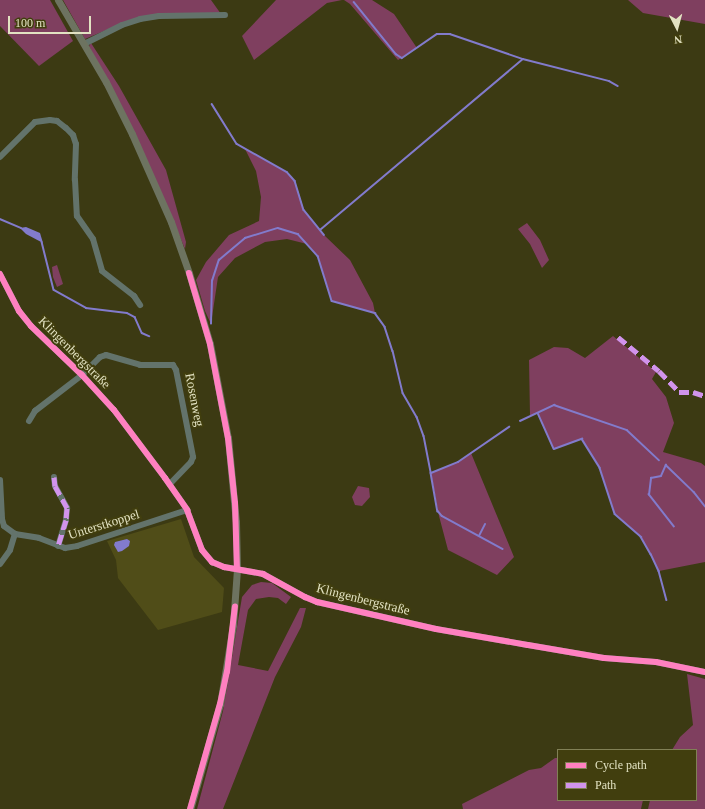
<!DOCTYPE html>
<html>
<head>
<meta charset="utf-8">
<style>
  body { margin:0 }
  #map { position:relative; width:705px; height:809px; overflow:hidden; background:#3c3a13; font-family:Georgia,serif }
  div>[style] { position:absolute }
  .built>* { inset:0; background:#504d18 }
  .green>* { inset:0; background:#7f3f5f }
  .water>* { inset:0; background:#827bcc }
  .stream>* { height:1.5px; margin:-0.75px; padding:0 0.75px; transform-origin:0.75px; border-radius:0.75px; background:#827bcc }
  .minor>* { height:6px; margin:-3px; padding:0 3px; transform-origin:3px; border-radius:3px; background:#63736b }
  .major>* { height:7px; margin:-3.5px; padding:0 3.5px; transform-origin:3.5px; border-radius:3.5px; background:#6d7360 }
  .quiet>* { height:5px; margin-top:-2.5px; transform-origin:0; background:repeating-linear-gradient(90deg,#d193ec 0 10px,transparent 0 15px) }
  .cycleway>* { height:6px; margin:-3px; padding:0 3px; transform-origin:3px; border-radius:3px; background:#ff80c0 }
  span { translate:-50% -50%; white-space:nowrap; text-align:center; line-height:1.15; -webkit-text-stroke:4px #413e0e; paint-order:stroke }
  .street-label { font-size:13px; color:#e2e2c2 }
  .legend { position:absolute; left:557px; top:749px; width:140px; height:52px; box-sizing:border-box; background:#413e0e; border:1px solid #818056; margin:0; padding:5px 7px; list-style:none; font-size:12px; color:#e2e2c2 }
  .legend li { display:flex; align-items:center; gap:8px; height:20px }
  .legend b { width:20px; border:1px solid #818056 }
  .north { position:absolute; left:657px; top:8px; width:40px; height:40px; -webkit-text-stroke:3px #413e0e; paint-order:stroke; rotate:174deg; font-size:11px; font-weight:700; line-height:16px; text-align:center; color:#e2e2c2 }
  .north::after { content:''; display:block; margin:auto; width:14px; height:18px; background:#e2e2c2; clip-path:polygon(50% 0,100% 100%,50% 72%,0 100%) }
  .scale { position:absolute; left:8px; top:16px; width:83px; height:18px; box-sizing:border-box; border:2px solid #e2e2c2; border-top:0; padding-left:5px; font-size:12px; line-height:14px; white-space:nowrap; color:#e2e2c2; -webkit-text-stroke:3px #413e0e; paint-order:stroke }
</style>
</head>
<body>
<div id="map">
  <div class="built">
    <i style="clip-path:polygon(181px 519px,194px 557px,224px 588px,222px 612px,158px 630px,118px 578px,116px 560px,107px 541px)"></i>
  </div>
  <div class="green">
    <i style="clip-path:polygon(0 0,50px 0,73px 41px,39px 66px,0 26px)"></i>
    <i style="clip-path:polygon(63px 0,211px 0,221px 14px,158px 15px,123px 23px,85px 39px)"></i>
    <i style="clip-path:polygon(276px 0,342px 0,327px 3px,254px 60px,242px 36px)"></i>
    <i style="clip-path:polygon(344px 0,372px 0,394px 14px,417px 48px,398px 60px,350px 4px)"></i>
    <i style="clip-path:polygon(628px 0,705px 0,705px 24px,643px 13px)"></i>
    <i style="clip-path:polygon(91px 43px,119px 86px,166px 170px,186px 242px,185px 249px,161px 192px,89px 46px)"></i>
    <i style="clip-path:polygon(245px 149px,287px 172px,295px 181px,304px 210px,324px 235px,350px 260px,373px 303px,375px 313px,332px 301px,318px 256px,307px 244px,287px 239px,265px 242px,235px 258px,218px 277px,211px 324px,205px 311px,196px 280px,206px 262px,229px 235px,259px 221px,261px 197px,256px 171px)"></i>
    <i style="clip-path:polygon(527px 223px,540px 240px,549px 260px,542px 268px,530px 244px,518px 229px)"></i>
    <i style="clip-path:polygon(57px 265px,63px 284px,57px 287px,53px 277px,52px 267px)"></i>
    <i style="clip-path:polygon(613px 336px,656px 372px,652px 379px,666px 397px,674px 423px,663px 452px,701px 463px,705px 466px,705px 562px,659px 571px,641px 537px,615px 514px,600px 468px,582px 439px,554px 449px,538px 413px,530px 416px,529px 360px,554px 347px,568px 348px,585px 358px)"></i>
    <i style="clip-path:polygon(471px 453px,514px 557px,497px 575px,448px 550px,439px 516px,431px 473px,458px 462px)"></i>
    <i style="clip-path:polygon(358px 486px,369px 488px,370px 497px,362px 506px,355px 505px,352px 497px)"></i>
    <i style="clip-path:polygon(261px 582px,272px 583px,291px 597px,286px 604px,278px 598px,269px 597px,256px 599px,248px 610px,238px 665px,268px 671px,300px 608px,306px 608px,301px 627px,275px 677px,223px 809px,197px 809px,223px 711px,242px 597px,252px 585px)"></i>
    <i style="clip-path:polygon(687px 674px,705px 679px,705px 809px,648px 809px,650px 800px,696px 800px,696px 750px,672px 750px,680px 737px,693px 725px)"></i>
    <i style="clip-path:polygon(555px 758px,558px 758px,558px 800px,643px 800px,641px 809px,463px 809px,462px 804px,529px 770px,541px 768px)"></i>
  </div>
  <div class="water">
    <i style="clip-path:polygon(26px 227px,40px 233px,43px 243px,26px 234px,20px 228px)"></i>
    <i style="clip-path:polygon(127px 539px,130px 541px,129px 546px,122px 551px,118px 552px,114px 545px,115px 542px)"></i>
  </div>
  <div class="stream">
    <i style="left:354px;top:2px;width:67px;rotate:51.1deg"></i>
    <i style="left:396px;top:54px;width:7px;rotate:34deg"></i>
    <i style="left:402px;top:58px;width:42px;rotate:-34.4deg"></i>
    <i style="left:437px;top:34px;width:13px"></i>
    <i style="left:450px;top:34px;width:77px;rotate:18.9deg"></i>
    <i style="left:523px;top:59px;width:89px;rotate:14.3deg"></i>
    <i style="left:609px;top:81px;width:10px;rotate:29deg"></i>
    <i style="left:212px;top:104px;width:47px;rotate:58deg"></i>
    <i style="left:237px;top:144px;width:57px;rotate:29.2deg"></i>
    <i style="left:287px;top:172px;width:12px;rotate:48deg"></i>
    <i style="left:295px;top:181px;width:30px;rotate:73deg"></i>
    <i style="left:304px;top:210px;width:32px;rotate:51deg"></i>
    <i style="left:0;top:219px;width:23px;rotate:23deg"></i>
    <i style="left:320px;top:230px;width:264px;rotate:-40.1deg"></i>
    <i style="left:42px;top:242px;width:49px;rotate:76deg"></i>
    <i style="left:54px;top:290px;width:37px;rotate:29deg"></i>
    <i style="left:86px;top:308px;width:41px;rotate:7deg"></i>
    <i style="left:127px;top:313px;width:9px;rotate:27deg"></i>
    <i style="left:135px;top:317px;width:17px;rotate:66deg"></i>
    <i style="left:142px;top:333px;width:8px;rotate:23deg"></i>
    <i style="left:211px;top:324px;width:43px;rotate:-88.7deg"></i>
    <i style="left:212px;top:281px;width:22px;rotate:-72deg"></i>
    <i style="left:219px;top:260px;width:34px;rotate:-40deg"></i>
    <i style="left:245px;top:238px;width:34px;rotate:-17deg"></i>
    <i style="left:278px;top:228px;width:21px;rotate:17deg"></i>
    <i style="left:298px;top:234px;width:30px;rotate:48deg"></i>
    <i style="left:318px;top:256px;width:47px;rotate:72.7deg"></i>
    <i style="left:332px;top:301px;width:45px;rotate:15.6deg"></i>
    <i style="left:375px;top:313px;width:17px;rotate:54deg"></i>
    <i style="left:385px;top:327px;width:25px;rotate:72deg"></i>
    <i style="left:393px;top:351px;width:43px;rotate:76.6deg"></i>
    <i style="left:403px;top:393px;width:28px;rotate:60deg"></i>
    <i style="left:417px;top:417px;width:20px;rotate:70deg"></i>
    <i style="left:424px;top:436px;width:38px;rotate:79deg"></i>
    <i style="left:431px;top:473px;width:29px;rotate:-22deg"></i>
    <i style="left:458px;top:462px;width:62px;rotate:-34.5deg"></i>
    <i style="left:538px;top:413px;width:39px;rotate:66deg"></i>
    <i style="left:554px;top:449px;width:30px;rotate:-20deg"></i>
    <i style="left:582px;top:439px;width:34px;rotate:58deg"></i>
    <i style="left:600px;top:468px;width:48px;rotate:71.9deg"></i>
    <i style="left:615px;top:514px;width:35px;rotate:41deg"></i>
    <i style="left:641px;top:537px;width:20px;rotate:60deg"></i>
    <i style="left:651px;top:554px;width:19px;rotate:65deg"></i>
    <i style="left:659px;top:571px;width:30px;rotate:75deg"></i>
    <i style="left:520px;top:421px;width:38px;rotate:-25deg"></i>
    <i style="left:554px;top:405px;width:77px;rotate:18.9deg"></i>
    <i style="left:627px;top:430px;width:44px;rotate:43.2deg"></i>
    <i style="left:431px;top:473px;width:39px;rotate:80deg"></i>
    <i style="left:438px;top:511px;width:6px;rotate:51deg"></i>
    <i style="left:442px;top:516px;width:69px;rotate:28.4deg"></i>
    <i style="left:674px;top:527px;width:41px;rotate:-128deg"></i>
    <i style="left:649px;top:495px;width:17px;rotate:-83deg"></i>
    <i style="left:651px;top:478px;width:10px;rotate:-11deg"></i>
    <i style="left:661px;top:476px;width:12px;rotate:-66deg"></i>
    <i style="left:666px;top:465px;width:39px;rotate:44deg"></i>
    <i style="left:694px;top:492px;width:18px;rotate:52deg"></i>
    <i style="left:479px;top:536px;width:13px;rotate:-63deg"></i>
  </div>
  <div class="minor">
    <i style="left:84px;top:44px;width:42px;rotate:-26.6deg"></i>
    <i style="left:122px;top:25px;width:19px;rotate:-18deg"></i>
    <i style="left:140px;top:19px;width:19px;rotate:-9deg"></i>
    <i style="left:159px;top:16px;width:66px;rotate:-0.9deg"></i>
    <i style="left:0;top:157px;width:49px;rotate:-45deg"></i>
    <i style="left:35px;top:122px;width:15px;rotate:-8deg"></i>
    <i style="left:50px;top:120px;width:7px;rotate:8deg"></i>
    <i style="left:57px;top:121px;width:11px;rotate:38deg"></i>
    <i style="left:66px;top:128px;width:10px;rotate:45deg"></i>
    <i style="left:73px;top:135px;width:9px;rotate:72deg"></i>
    <i style="left:76px;top:144px;width:36px;rotate:92deg"></i>
    <i style="left:75px;top:180px;width:36px;rotate:87deg"></i>
    <i style="left:77px;top:216px;width:28px;rotate:55deg"></i>
    <i style="left:93px;top:239px;width:33px;rotate:74deg"></i>
    <i style="left:102px;top:271px;width:41px;rotate:38deg"></i>
    <i style="left:134px;top:296px;width:11px;rotate:56deg"></i>
    <i style="left:0;top:274px;width:42px;rotate:62.8deg"></i>
    <i style="left:19px;top:311px;width:19px;rotate:51deg"></i>
    <i style="left:31px;top:326px;width:71px;rotate:43.9deg"></i>
    <i style="left:82px;top:375px;width:47px;rotate:47.6deg"></i>
    <i style="left:114px;top:410px;width:85px;rotate:53.1deg"></i>
    <i style="left:165px;top:478px;width:39px;rotate:55deg"></i>
    <i style="left:187px;top:510px;width:43px;rotate:69.4deg"></i>
    <i style="left:202px;top:550px;width:16px;rotate:50deg"></i>
    <i style="left:212px;top:562px;width:13px;rotate:23deg"></i>
    <i style="left:224px;top:567px;width:40px;rotate:10deg"></i>
    <i style="left:263px;top:574px;width:48px;rotate:28.7deg"></i>
    <i style="left:305px;top:597px;width:13px;rotate:23deg"></i>
    <i style="left:317px;top:602px;width:122px;rotate:12.8deg"></i>
    <i style="left:436px;top:629px;width:93px;rotate:9.9deg"></i>
    <i style="left:528px;top:645px;width:77px;rotate:9.7deg"></i>
    <i style="left:604px;top:658px;width:52px;rotate:4.4deg"></i>
    <i style="left:656px;top:662px;width:50px;rotate:11.5deg"></i>
    <i style="left:29px;top:421px;width:12px;rotate:-59deg"></i>
    <i style="left:35px;top:411px;width:59px;rotate:-37.5deg"></i>
    <i style="left:82px;top:375px;width:25px;rotate:-45deg"></i>
    <i style="left:100px;top:357px;width:6px;rotate:-18deg"></i>
    <i style="left:106px;top:355px;width:35px;rotate:16deg"></i>
    <i style="left:140px;top:365px;width:33px"></i>
    <i style="left:173px;top:365px;width:6px;rotate:59deg"></i>
    <i style="left:176px;top:370px;width:89px;rotate:78.9deg"></i>
    <i style="left:193px;top:457px;width:5px;rotate:112deg"></i>
    <i style="left:191px;top:462px;width:30px;rotate:134deg"></i>
    <i style="left:54px;top:477px;width:9px;rotate:84deg"></i>
    <i style="left:55px;top:486px;width:25px;rotate:61deg"></i>
    <i style="left:67px;top:508px;width:12px;rotate:95deg"></i>
    <i style="left:66px;top:520px;width:27px;rotate:107deg"></i>
    <i style="left:0;top:480px;width:39px;rotate:87deg"></i>
    <i style="left:2px;top:519px;width:7px;rotate:74deg"></i>
    <i style="left:4px;top:526px;width:14px;rotate:36deg"></i>
    <i style="left:15px;top:534px;width:24px;rotate:9deg"></i>
    <i style="left:39px;top:538px;width:28px;rotate:21deg"></i>
    <i style="left:65px;top:548px;width:12px;rotate:-9deg"></i>
    <i style="left:77px;top:546px;width:116px;rotate:-18.1deg"></i>
    <i style="left:0;top:564px;width:17px;rotate:-54deg"></i>
    <i style="left:10px;top:550px;width:17px;rotate:-73deg"></i>
  </div>
  <div class="major">
    <i style="left:58px;top:0;width:95px;rotate:59.7deg"></i>
    <i style="left:106px;top:82px;width:58px;rotate:63.4deg"></i>
    <i style="left:132px;top:134px;width:96px;rotate:66.1deg"></i>
    <i style="left:171px;top:222px;width:54px;rotate:70.6deg"></i>
    <i style="left:189px;top:273px;width:74px;rotate:73.5deg"></i>
    <i style="left:210px;top:344px;width:96px;rotate:79.2deg"></i>
    <i style="left:228px;top:438px;width:84px;rotate:84.6deg"></i>
    <i style="left:236px;top:522px;width:47px;rotate:88.8deg"></i>
    <i style="left:237px;top:569px;width:56px;rotate:94.1deg"></i>
    <i style="left:233px;top:625px;width:80px;rotate:99.3deg"></i>
    <i style="left:220px;top:704px;width:109px;rotate:105.9deg"></i>
  </div>
  <div class="quiet">
    <i style="left:618px;top:337px;width:53px;rotate:39.7deg"></i>
    <i style="left:659px;top:371px;width:29px;rotate:46deg"></i>
    <i style="left:679px;top:392px;width:14px"></i>
    <i style="left:693px;top:392px;width:13px;rotate:18deg"></i>
    <i style="left:54px;top:477px;width:9px;rotate:84deg"></i>
    <i style="left:55px;top:486px;width:25px;rotate:61deg"></i>
    <i style="left:67px;top:508px;width:12px;rotate:95deg"></i>
    <i style="left:66px;top:520px;width:27px;rotate:107deg"></i>
  </div>
  <div class="cycleway">
    <i style="left:189px;top:273px;width:74px;rotate:73.5deg"></i>
    <i style="left:210px;top:344px;width:96px;rotate:79.2deg"></i>
    <i style="left:228px;top:438px;width:65px;rotate:83.9deg"></i>
    <i style="left:235px;top:503px;width:66px;rotate:88.3deg"></i>
    <i style="left:0;top:274px;width:42px;rotate:62.8deg"></i>
    <i style="left:19px;top:311px;width:19px;rotate:51deg"></i>
    <i style="left:31px;top:326px;width:71px;rotate:43.9deg"></i>
    <i style="left:82px;top:375px;width:47px;rotate:47.6deg"></i>
    <i style="left:114px;top:410px;width:85px;rotate:53.1deg"></i>
    <i style="left:165px;top:478px;width:39px;rotate:55deg"></i>
    <i style="left:187px;top:510px;width:43px;rotate:69.4deg"></i>
    <i style="left:202px;top:550px;width:16px;rotate:50deg"></i>
    <i style="left:212px;top:562px;width:13px;rotate:23deg"></i>
    <i style="left:224px;top:567px;width:40px;rotate:10deg"></i>
    <i style="left:263px;top:574px;width:48px;rotate:28.7deg"></i>
    <i style="left:305px;top:597px;width:13px;rotate:23deg"></i>
    <i style="left:317px;top:602px;width:122px;rotate:12.8deg"></i>
    <i style="left:436px;top:629px;width:93px;rotate:9.9deg"></i>
    <i style="left:528px;top:645px;width:77px;rotate:9.7deg"></i>
    <i style="left:604px;top:658px;width:52px;rotate:4.4deg"></i>
    <i style="left:656px;top:662px;width:50px;rotate:11.5deg"></i>
    <i style="left:190px;top:809px;width:109px;rotate:-74.1deg"></i>
    <i style="left:220px;top:704px;width:33px;rotate:-78deg"></i>
    <i style="left:227px;top:672px;width:66px;rotate:-83.1deg"></i>
  </div>
  <div class="street-label">
    <span style="left:74px;top:353px;rotate:45deg">Klingenbergstraße</span>
    <span style="left:194px;top:400px;rotate:79deg">Rosenweg</span>
    <span style="left:104px;top:525px;rotate:-17deg">Unterstkoppel</span>
    <span style="left:363px;top:600px;rotate:14deg">Klingenbergstraße</span>
  </div>
  <ul class="legend">
  <li><b style="height:5px;background:#ff80c0"></b>Cycle path</li>
  <li><b style="height:5px;background:#d193ec"></b>Path</li>
  </ul>
  <div class="north">N</div>
  <div class="scale">100 m</div>
</div>
</body>
</html>
